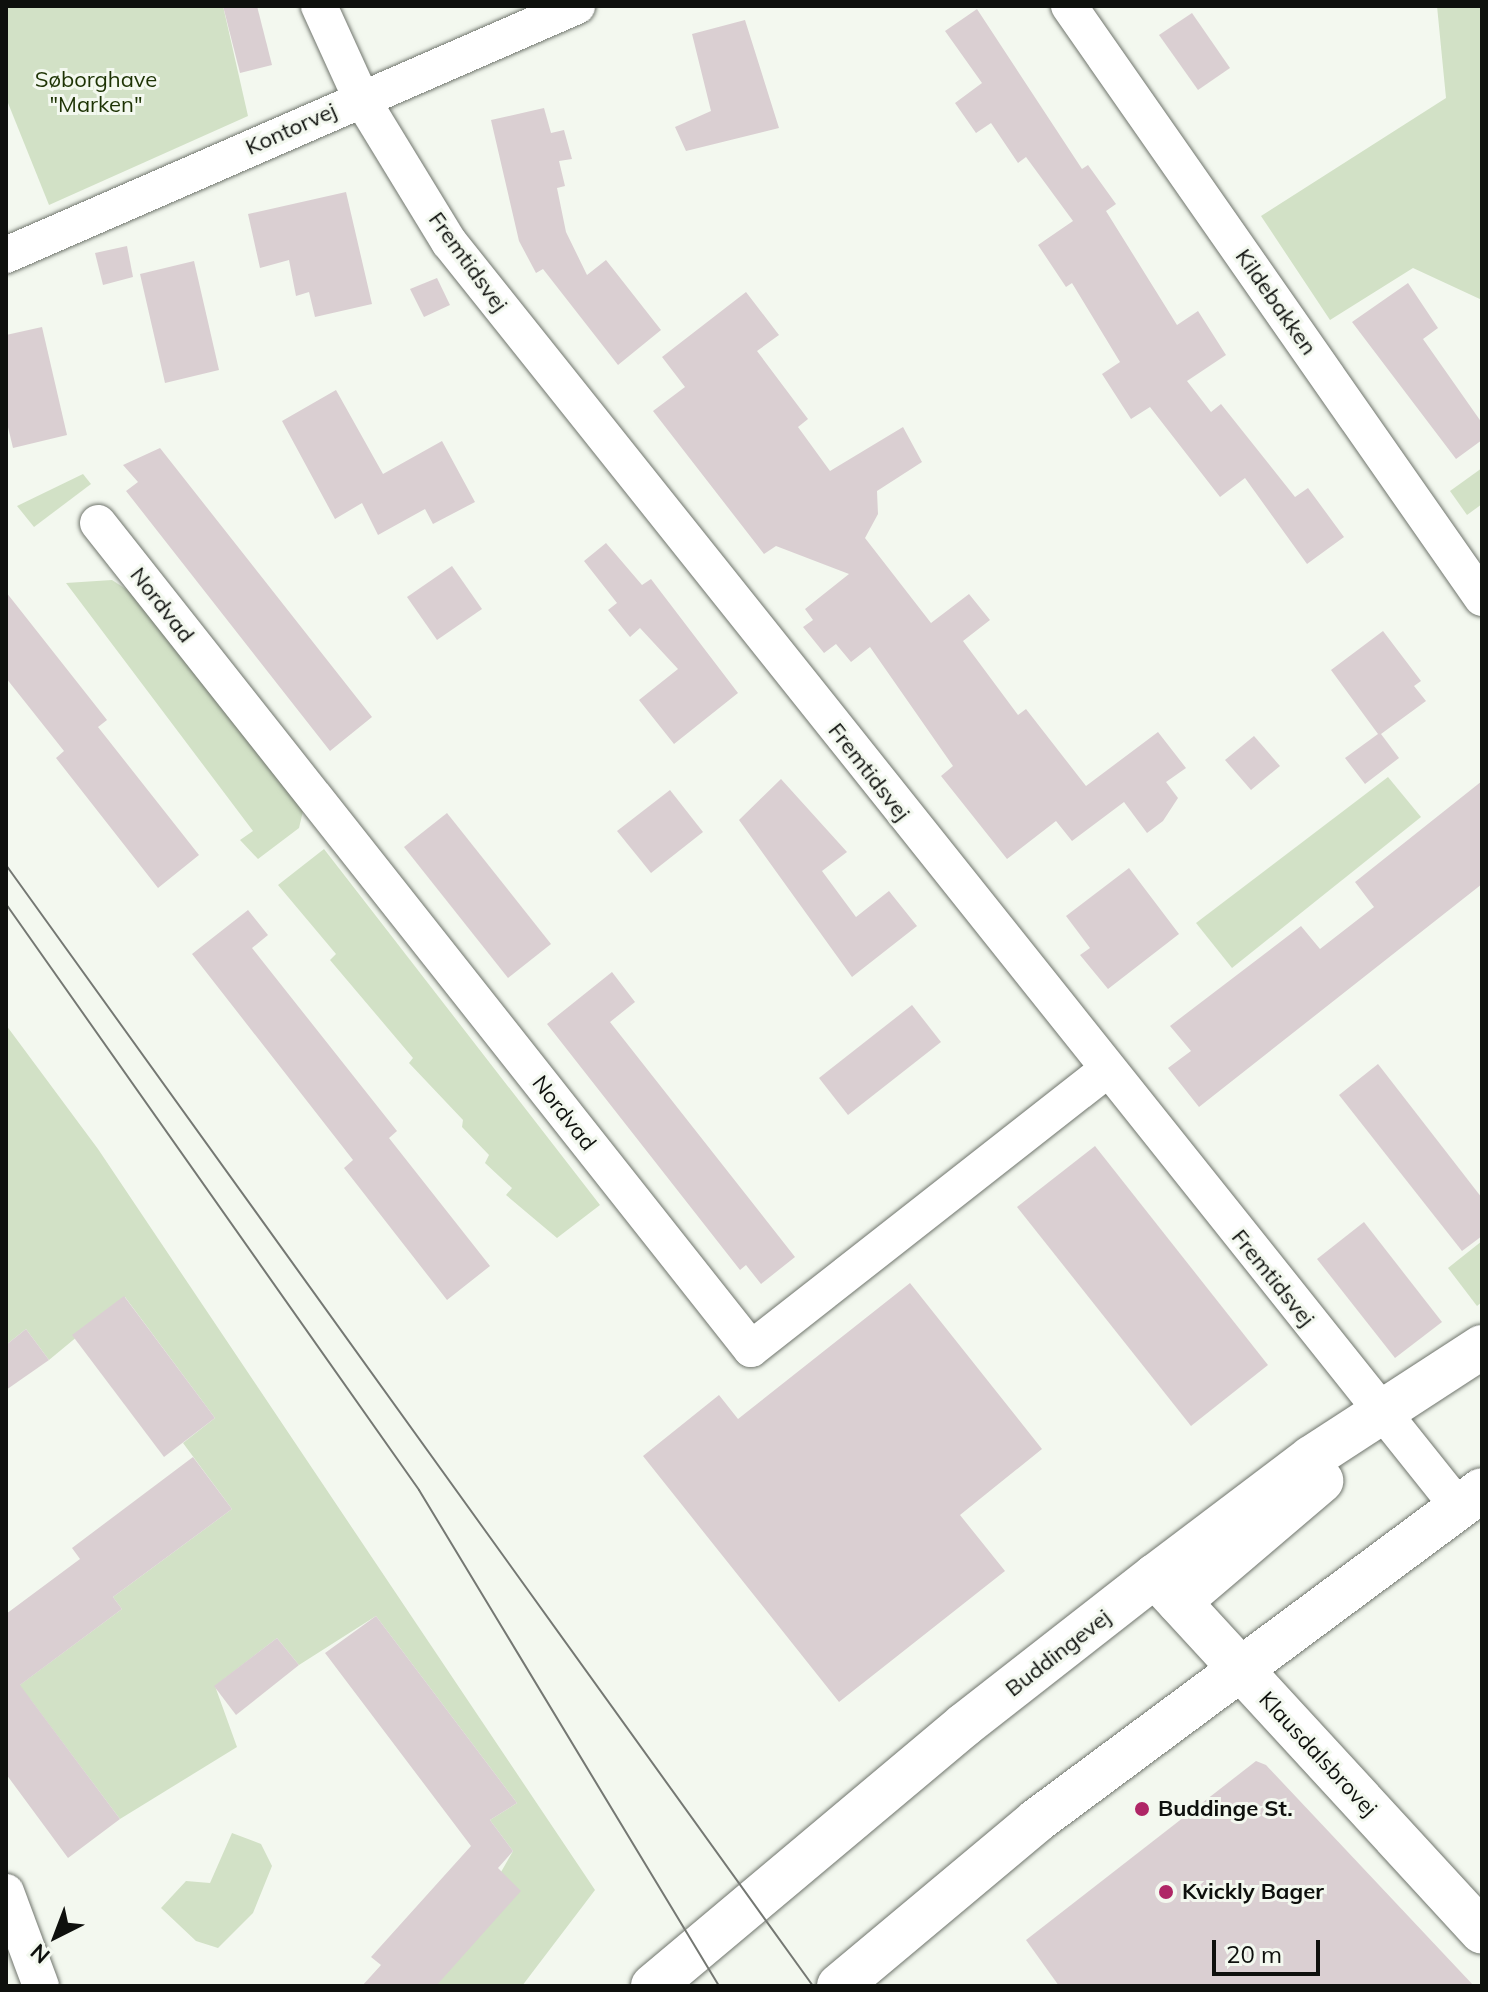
<!DOCTYPE html>
<html>
<head>
<meta charset="utf-8">
<style>
  body { margin:0 }
  #map { position:relative; width:1488px; height:1992px; overflow:hidden; background:#f3f8ef; font-family:Mulish,sans-serif }
  div>[style] { position:absolute }
  .green>* { inset:0; background:#d2e1c6 }
  .building>* { inset:0; background:#dacfd2 }
  .roads { filter:drop-shadow(0 0 2px #70756d) drop-shadow(0 0 2px #70756d) }
  .minor>* { height:36px; margin:-18px; padding:0 18px; transform-origin:18px; border-radius:18px; background:#fff }
  .tertiary>* { height:44px; margin:-22px; padding:0 22px; transform-origin:22px; border-radius:22px; background:#fff }
  .primary>* { height:44px; margin:-22px; padding:0 22px; transform-origin:22px; border-radius:22px; background:#fff }
  .tram>* { height:2px; margin:-1px; padding:0 1px; transform-origin:1px; border-radius:1px; background:#757873 }
  .dots>* { width:22px; height:22px; translate:-50% -50%; box-sizing:border-box; border:4px solid #f3f8ef; border-radius:50% }
  span { translate:-50% -50%; white-space:nowrap; text-align:center; line-height:1.15; -webkit-text-stroke:6px #f3f8ef; paint-order:stroke }
  .park-label { font-size:22px; color:#1d3304 }
  .street-label { font-size:22px; color:#0e100d }
  .poi-label { font-size:22px; color:#0e100d; font-weight:700 }
  .left { translate:0 -50%; text-align:left }
  .frame { position:absolute; inset:0; border:8px solid #0e100d; pointer-events:none }
  .north { position:absolute; left:16px; top:1896px; width:80px; height:80px; -webkit-text-stroke:6px #f3f8ef; paint-order:stroke; rotate:222deg; font-size:22px; font-weight:700; line-height:32px; text-align:center; color:#0e100d }
  .north::after { content:''; display:block; margin:auto; width:28px; height:36px; background:#0e100d; clip-path:polygon(50% 0,100% 100%,50% 72%,0 100%) }
  .scale { position:absolute; left:1212px; top:1940px; width:108px; height:36px; box-sizing:border-box; border:4px solid #0e100d; border-top:0; padding-left:10px; font-size:24px; line-height:28px; white-space:nowrap; color:#0e100d; -webkit-text-stroke:6px #f3f8ef; paint-order:stroke }
</style>
</head>
<body>
<div id="map">
  <div class="green">
    <i style="clip-path:polygon(6px 6px,223px 6px,248px 116px,49px 205px,6px 98px)"></i>
    <i style="clip-path:polygon(1437px 6px,1482px 6px,1482px 300px,1413px 268px,1330px 320px,1261px 216px,1446px 98px)"></i>
    <i style="clip-path:polygon(1482px 468px,1482px 504px,1467px 515px,1450px 491px)"></i>
    <i style="clip-path:polygon(83px 474px,91px 484px,34px 527px,17px 506px)"></i>
    <i style="clip-path:polygon(112px 580px,132px 593px,303px 811px,299px 828px,258px 859px,240px 840px,253px 831px,66px 583px)"></i>
    <i style="clip-path:polygon(1388px 777px,1421px 817px,1232px 968px,1196px 923px)"></i>
    <i style="clip-path:polygon(324px 849px,600px 1205px,557px 1238px,506px 1195px,512px 1188px,485px 1163px,489px 1155px,462px 1127px,463px 1120px,409px 1063px,413px 1058px,330px 960px,336px 954px,278px 885px)"></i>
    <i style="clip-path:polygon(6px 1025px,98px 1149px,595px 1890px,522px 1986px,436px 1986px,513px 1851px,490px 1820px,517px 1803px,376px 1616px,299px 1665px,277px 1638px,215px 1686px,237px 1747px,120px 1819px,30px 1699px,13px 1690px,122px 1609px,113px 1597px,232px 1509px,183px 1443px,215px 1418px,125px 1297px,49px 1360px,26px 1329px,6px 1345px)"></i>
    <i style="clip-path:polygon(1482px 1241px,1482px 1302px,1477px 1306px,1448px 1268px)"></i>
    <i style="clip-path:polygon(232px 1833px,261px 1844px,272px 1866px,253px 1913px,218px 1948px,196px 1941px,161px 1908px,186px 1881px,210px 1883px)"></i>
  </div>
  <div class="building">
    <i style="clip-path:polygon(223px 6px,257px 6px,272px 65px,240px 73px)"></i>
    <i style="clip-path:polygon(977px 9px,1082px 169px,1088px 165px,1116px 204px,1106px 211px,1177px 325px,1198px 311px,1226px 355px,1187px 381px,1211px 412px,1221px 404px,1295px 497px,1308px 488px,1344px 537px,1307px 564px,1245px 478px,1220px 497px,1150px 407px,1131px 419px,1102px 374px,1120px 362px,1072px 283px,1066px 287px,1038px 245px,1073px 221px,1026px 157px,1018px 163px,991px 123px,976px 133px,955px 103px,982px 83px,945px 31px)"></i>
    <i style="clip-path:polygon(1192px 13px,1230px 68px,1198px 90px,1159px 35px)"></i>
    <i style="clip-path:polygon(745px 20px,779px 128px,686px 151px,675px 127px,711px 111px,692px 34px)"></i>
    <i style="clip-path:polygon(544px 108px,551px 133px,564px 130px,572px 159px,559px 161px,565px 186px,557px 188px,566px 232px,587px 275px,606px 260px,661px 330px,618px 365px,543px 269px,536px 273px,519px 241px,491px 120px)"></i>
    <i style="clip-path:polygon(346px 192px,372px 304px,315px 317px,309px 292px,296px 296px,289px 260px,260px 268px,248px 214px)"></i>
    <i style="clip-path:polygon(127px 246px,133px 277px,103px 285px,95px 253px)"></i>
    <i style="clip-path:polygon(194px 261px,219px 370px,165px 383px,140px 274px)"></i>
    <i style="clip-path:polygon(437px 278px,450px 305px,424px 317px,410px 289px)"></i>
    <i style="clip-path:polygon(1408px 283px,1438px 328px,1423px 339px,1482px 423px,1482px 440px,1456px 459px,1352px 322px)"></i>
    <i style="clip-path:polygon(746px 292px,779px 335px,757px 351px,808px 419px,798px 427px,830px 471px,903px 427px,922px 462px,877px 491px,878px 514px,865px 538px,931px 623px,969px 594px,990px 620px,963px 641px,1018px 715px,1026px 709px,1086px 786px,1158px 732px,1186px 768px,1166px 782px,1178px 798px,1163px 821px,1147px 833px,1124px 802px,1072px 841px,1056px 821px,1007px 859px,941px 776px,953px 766px,870px 647px,851px 662px,836px 644px,824px 653px,803px 627px,813px 620px,805px 609px,849px 574px,776px 546px,764px 554px,653px 411px,685px 387px,662px 357px)"></i>
    <i style="clip-path:polygon(42px 327px,67px 435px,13px 448px,6px 419px,6px 335px)"></i>
    <i style="clip-path:polygon(336px 390px,383px 474px,442px 441px,475px 502px,433px 524px,425px 509px,378px 535px,362px 503px,335px 519px,282px 421px)"></i>
    <i style="clip-path:polygon(160px 448px,372px 717px,330px 751px,126px 491px,138px 482px,123px 465px)"></i>
    <i style="clip-path:polygon(606px 543px,642px 585px,651px 579px,738px 693px,674px 744px,639px 700px,678px 669px,640px 628px,630px 637px,608px 610px,617px 603px,584px 561px)"></i>
    <i style="clip-path:polygon(452px 566px,482px 609px,437px 640px,407px 597px)"></i>
    <i style="clip-path:polygon(6px 592px,107px 720px,98px 727px,199px 855px,158px 888px,56px 758px,64px 751px,6px 678px)"></i>
    <i style="clip-path:polygon(1383px 631px,1421px 681px,1414px 686px,1426px 701px,1381px 734px,1399px 758px,1365px 784px,1345px 758px,1378px 734px,1331px 670px)"></i>
    <i style="clip-path:polygon(1254px 736px,1280px 766px,1251px 790px,1225px 760px)"></i>
    <i style="clip-path:polygon(781px 779px,847px 852px,822px 871px,856px 917px,889px 891px,917px 926px,852px 977px,739px 820px)"></i>
    <i style="clip-path:polygon(1482px 781px,1482px 884px,1199px 1107px,1168px 1068px,1191px 1051px,1170px 1026px,1301px 926px,1320px 949px,1374px 907px,1355px 882px)"></i>
    <i style="clip-path:polygon(670px 790px,703px 832px,651px 873px,617px 831px)"></i>
    <i style="clip-path:polygon(447px 813px,551px 944px,508px 978px,404px 847px)"></i>
    <i style="clip-path:polygon(1129px 868px,1179px 934px,1108px 989px,1080px 955px,1090px 948px,1066px 916px)"></i>
    <i style="clip-path:polygon(248px 910px,268px 935px,252px 948px,397px 1131px,389px 1138px,490px 1266px,447px 1300px,344px 1168px,353px 1160px,192px 954px)"></i>
    <i style="clip-path:polygon(612px 972px,635px 1002px,610px 1022px,795px 1257px,761px 1284px,746px 1265px,740px 1270px,547px 1024px)"></i>
    <i style="clip-path:polygon(912px 1005px,941px 1042px,848px 1115px,819px 1078px)"></i>
    <i style="clip-path:polygon(1378px 1064px,1482px 1198px,1482px 1236px,1462px 1251px,1339px 1095px)"></i>
    <i style="clip-path:polygon(1095px 1146px,1268px 1365px,1191px 1426px,1017px 1207px)"></i>
    <i style="clip-path:polygon(1364px 1222px,1442px 1322px,1395px 1358px,1317px 1259px)"></i>
    <i style="clip-path:polygon(910px 1283px,1042px 1449px,960px 1515px,1005px 1571px,839px 1702px,643px 1456px,719px 1395px,738px 1419px)"></i>
    <i style="clip-path:polygon(124px 1296px,215px 1418px,164px 1457px,72px 1335px)"></i>
    <i style="clip-path:polygon(26px 1329px,49px 1360px,6px 1390px,6px 1345px)"></i>
    <i style="clip-path:polygon(193px 1457px,232px 1509px,113px 1597px,122px 1609px,20px 1685px,120px 1819px,68px 1858px,6px 1774px,6px 1614px,80px 1559px,72px 1548px)"></i>
    <i style="clip-path:polygon(376px 1616px,517px 1803px,490px 1820px,513px 1851px,498px 1868px,521px 1891px,436px 1986px,362px 1986px,381px 1965px,371px 1957px,471px 1846px,325px 1653px)"></i>
    <i style="clip-path:polygon(277px 1638px,299px 1665px,236px 1715px,214px 1686px)"></i>
    <i style="clip-path:polygon(1256px 1761px,1266px 1765px,1474px 1986px,1059px 1986px,1026px 1940px)"></i>
  </div>
  <div class="roads">
    <div class="minor">
      <i style="left:319px;top:6px;width:101px;rotate:65.5deg"></i>
      <i style="left:361px;top:98px;width:169px;rotate:58.6deg"></i>
      <i style="left:449px;top:242px;width:1621px;rotate:51.41deg"></i>
      <i style="left:1069px;top:6px;width:722px;rotate:55.1deg"></i>
      <i style="left:6px;top:255px;width:623px;rotate:-23.56deg"></i>
      <i style="left:98px;top:523px;width:1053px;rotate:51.67deg"></i>
      <i style="left:751px;top:1349px;width:451px;rotate:-38.1deg"></i>
      <i style="left:6px;top:1892px;width:100px;rotate:69.6deg"></i>
    </div>
    <div class="tertiary">
      <i style="left:1155px;top:1576px;width:483px;rotate:47.4deg"></i>
    </div>
    <div class="primary">
      <i style="left:1179px;top:1602px;width:187px;rotate:-40.4deg"></i>
      <i style="left:653px;top:1986px;width:406px;rotate:-40deg"></i>
      <i style="left:964px;top:1725px;width:242px;rotate:-38deg"></i>
      <i style="left:1155px;top:1576px;width:196px;rotate:-37.1deg"></i>
      <i style="left:1311px;top:1458px;width:204px;rotate:-33deg"></i>
      <i style="left:839px;top:1986px;width:257px;rotate:-39.9deg"></i>
      <i style="left:1036px;top:1821px;width:555px;rotate:-36.58deg"></i>
    </div>
  </div>
  <div class="tram">
    <i style="left:6px;top:865px;width:1381px;rotate:54.25deg"></i>
    <i style="left:6px;top:904px;width:717px;rotate:54.82deg"></i>
    <i style="left:419px;top:1490px;width:580px;rotate:58.83deg"></i>
  </div>
  <div class="dots">
    <i style="left:1142px;top:1809px;background:#af2666"></i>
    <i style="left:1166px;top:1892px;background:#af2666"></i>
  </div>
  <div class="park-label">
    <span style="left:96px;top:92px">Søborghave<br>"Marken"</span>
  </div>
  <div class="street-label">
    <span style="left:291px;top:129px;rotate:-24deg">Kontorvej</span>
    <span style="left:468px;top:262px;rotate:54deg">Fremtidsvej</span>
    <span style="left:1276px;top:302px;rotate:55deg">Kildebakken</span>
    <span style="left:162px;top:605px;rotate:52deg">Nordvad</span>
    <span style="left:869px;top:772px;rotate:52deg">Fremtidsvej</span>
    <span style="left:564px;top:1113px;rotate:52deg">Nordvad</span>
    <span style="left:1273px;top:1278px;rotate:51deg">Fremtidsvej</span>
    <span style="left:1058px;top:1653px;rotate:-38deg">Buddingevej</span>
    <span style="left:1318px;top:1754px;rotate:47deg">Klausdalsbrovej</span>
  </div>
  <div class="poi-label">
    <span class="left" style="left:1158px;top:1809px">Buddinge St.</span>
    <span class="left" style="left:1182px;top:1892px">Kvickly Bager</span>
  </div>
  <div class="frame"></div>
  <div class="north">N</div>
  <div class="scale">20 m</div>
</div>
</body>
</html>
